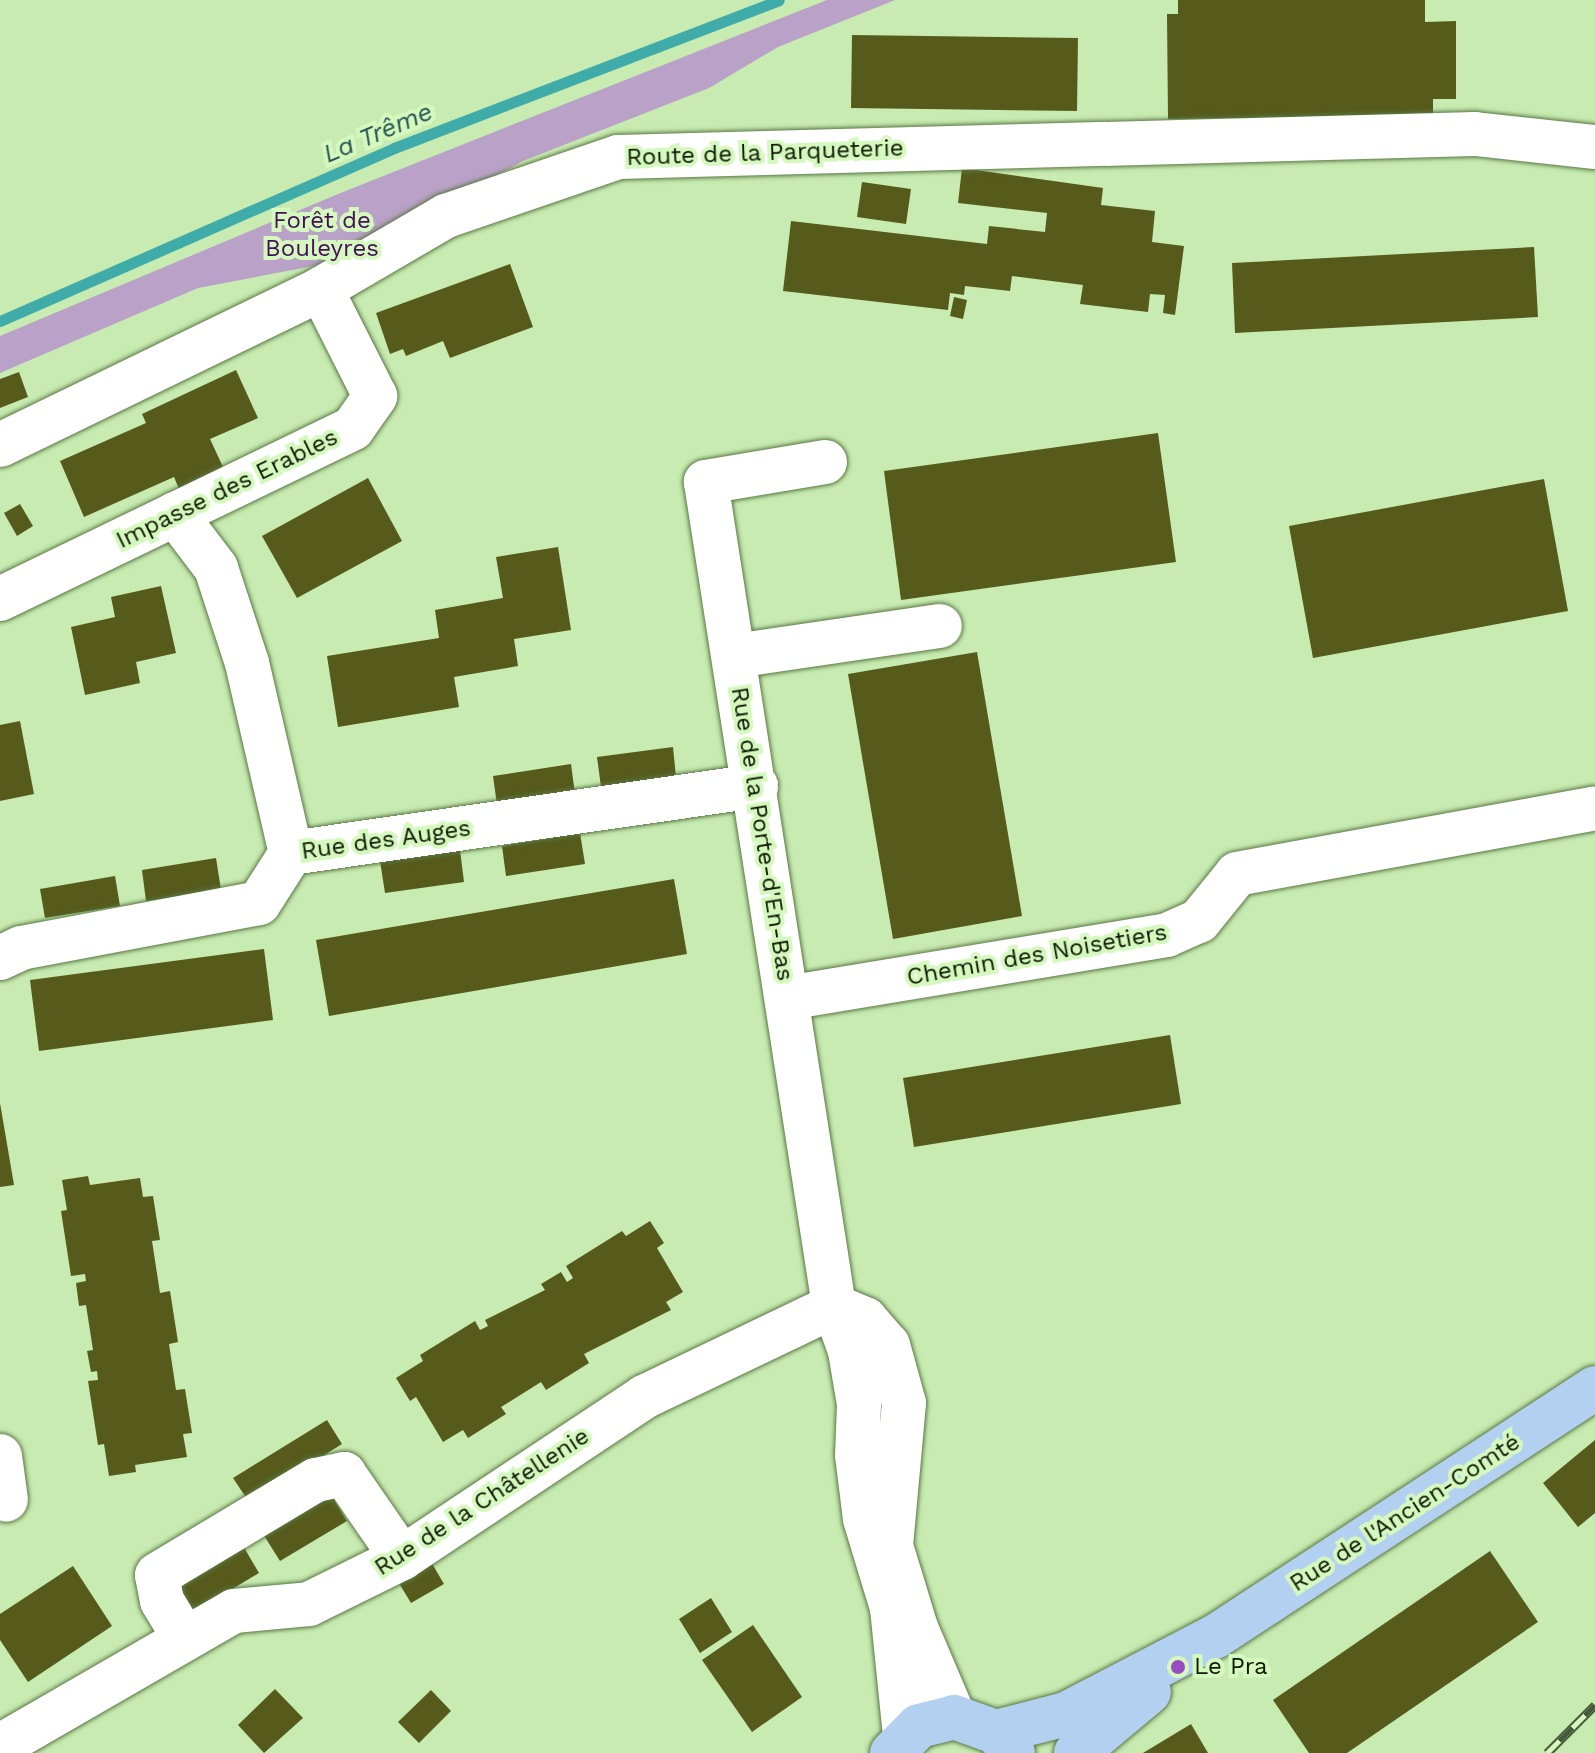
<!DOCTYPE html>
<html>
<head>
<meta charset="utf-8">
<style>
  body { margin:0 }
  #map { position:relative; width:1595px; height:1753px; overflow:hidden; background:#c8ebb1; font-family:"Work Sans",sans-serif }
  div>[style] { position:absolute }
  .green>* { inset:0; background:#b9a1c7 }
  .stream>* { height:11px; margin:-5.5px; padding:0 5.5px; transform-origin:5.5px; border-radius:5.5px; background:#3facaa }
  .building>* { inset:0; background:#565b1c }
  .roads { filter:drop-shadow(0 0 2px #5a7844) drop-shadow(0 0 2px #5a7844) }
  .minor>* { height:44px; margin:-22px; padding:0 22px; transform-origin:22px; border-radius:22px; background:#fff }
  .major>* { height:44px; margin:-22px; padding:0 22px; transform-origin:22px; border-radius:22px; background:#b4d0f1 }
  .rail>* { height:9px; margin-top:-4.5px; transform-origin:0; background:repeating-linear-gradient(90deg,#d5f8be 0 18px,#475a3a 0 36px); box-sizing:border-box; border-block:2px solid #475a3a }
  .dots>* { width:22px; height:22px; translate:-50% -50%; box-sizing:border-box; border:4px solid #d5f8be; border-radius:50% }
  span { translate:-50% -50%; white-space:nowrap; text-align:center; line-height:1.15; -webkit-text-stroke:8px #d5f8be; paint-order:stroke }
  .street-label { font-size:24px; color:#0e1a05 }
  .park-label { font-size:24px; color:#440f5a }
  .poi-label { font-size:24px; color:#0e1a05 }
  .left { translate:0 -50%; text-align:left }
  .water-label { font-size:26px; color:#275554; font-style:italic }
</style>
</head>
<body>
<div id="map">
  <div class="green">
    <i style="clip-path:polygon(827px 0,895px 0,778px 47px,709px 88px,523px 161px,340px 261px,198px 288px,0 373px,0 336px,343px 192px)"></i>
  </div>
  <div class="stream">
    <i style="left:0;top:321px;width:430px;rotate:-23.7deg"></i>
    <i style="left:394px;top:148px;width:412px;rotate:-21deg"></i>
  </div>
  <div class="building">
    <i style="clip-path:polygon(1178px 0,1425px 0,1425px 22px,1456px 21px,1456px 99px,1433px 99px,1433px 116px,1168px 119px,1167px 14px,1178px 14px)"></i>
    <i style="clip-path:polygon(852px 35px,1078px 38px,1077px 111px,851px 108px)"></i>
    <i style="clip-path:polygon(962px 168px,1103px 188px,1101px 205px,1155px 211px,1152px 242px,1184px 246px,1175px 315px,1163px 313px,1165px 295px,1150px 294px,1148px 312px,1080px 304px,1083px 285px,1012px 276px,1010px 291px,965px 286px,964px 295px,950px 293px,948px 310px,783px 291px,791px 221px,987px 244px,989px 226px,1045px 232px,1047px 213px,958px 203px)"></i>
    <i style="clip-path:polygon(862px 182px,911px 189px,906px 224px,857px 217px)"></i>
    <i style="clip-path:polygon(1534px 247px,1538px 317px,1235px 333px,1232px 263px)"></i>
    <i style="clip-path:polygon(510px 264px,533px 327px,450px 358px,443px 341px,406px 356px,403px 349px,390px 354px,376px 313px)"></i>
    <i style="clip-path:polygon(954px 297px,967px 300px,963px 319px,950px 316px)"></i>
    <i style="clip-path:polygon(236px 370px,258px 418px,210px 439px,224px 469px,179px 489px,174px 477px,84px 517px,60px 461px,146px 423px,142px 414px)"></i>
    <i style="clip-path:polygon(19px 372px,28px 397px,0 408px,0 379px)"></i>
    <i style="clip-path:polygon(1158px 433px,1176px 562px,901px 600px,884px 471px)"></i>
    <i style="clip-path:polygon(368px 478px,402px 541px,297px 598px,262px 536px)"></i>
    <i style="clip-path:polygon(1544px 479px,1568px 611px,1313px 658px,1289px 526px)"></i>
    <i style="clip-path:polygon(20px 504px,33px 526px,17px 536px,4px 513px)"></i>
    <i style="clip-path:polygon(558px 547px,571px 630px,514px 639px,518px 666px,454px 677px,459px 707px,338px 727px,327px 656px,439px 638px,435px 610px,503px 598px,496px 557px)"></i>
    <i style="clip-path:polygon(161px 586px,176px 653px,136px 662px,140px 683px,85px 695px,71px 627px,115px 617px,111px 597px)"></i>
    <i style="clip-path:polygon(977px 652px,1022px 916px,893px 939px,848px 674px)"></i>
    <i style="clip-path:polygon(20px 721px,34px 794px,0 801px,0 725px)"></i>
    <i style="clip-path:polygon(673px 747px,676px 777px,601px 787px,597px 757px)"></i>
    <i style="clip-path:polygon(571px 764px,575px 794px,497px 805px,493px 776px)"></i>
    <i style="clip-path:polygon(580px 833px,585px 864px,506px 876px,502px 846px)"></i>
    <i style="clip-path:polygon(460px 850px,464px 882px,385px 893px,380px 861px)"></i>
    <i style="clip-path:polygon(216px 858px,221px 890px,146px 901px,142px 870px)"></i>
    <i style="clip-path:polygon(115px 876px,120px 906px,45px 918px,40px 889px)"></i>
    <i style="clip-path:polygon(674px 879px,687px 954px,329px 1016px,316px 940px)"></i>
    <i style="clip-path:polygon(264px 949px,273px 1020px,39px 1051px,30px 980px)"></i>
    <i style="clip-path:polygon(1170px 1035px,1181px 1104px,914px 1147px,903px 1078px)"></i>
    <i style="clip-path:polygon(0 1103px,14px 1185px,0 1187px)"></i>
    <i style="clip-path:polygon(88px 1176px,90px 1185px,140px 1178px,143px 1197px,153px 1196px,160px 1240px,152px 1241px,160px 1293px,170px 1291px,178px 1342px,169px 1344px,176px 1390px,185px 1389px,192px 1433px,183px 1434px,187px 1457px,135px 1465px,136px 1472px,109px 1476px,104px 1444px,98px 1445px,88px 1381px,98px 1380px,97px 1371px,91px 1372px,87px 1351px,93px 1350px,86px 1305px,79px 1306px,76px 1283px,86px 1281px,85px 1274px,71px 1276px,61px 1211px,67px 1210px,62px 1180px)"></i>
    <i style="clip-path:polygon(650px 1221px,664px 1243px,657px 1248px,683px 1292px,666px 1302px,671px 1310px,584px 1354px,589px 1363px,546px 1390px,541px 1382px,501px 1407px,506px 1414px,468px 1438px,463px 1430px,443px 1442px,416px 1397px,410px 1401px,396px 1378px,423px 1361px,420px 1355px,475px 1321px,480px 1330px,488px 1326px,485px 1320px,545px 1290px,541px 1284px,561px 1272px,567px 1282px,573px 1278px,566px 1266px,622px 1231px,626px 1236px)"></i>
    <i style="clip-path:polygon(327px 1420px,342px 1444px,249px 1502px,233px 1478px)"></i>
    <i style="clip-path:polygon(1595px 1440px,1595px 1513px,1578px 1527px,1543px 1483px)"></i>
    <i style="clip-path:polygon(330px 1493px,347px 1521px,280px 1561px,263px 1534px)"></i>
    <i style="clip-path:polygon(242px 1544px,259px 1573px,194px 1612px,177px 1582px)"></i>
    <i style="clip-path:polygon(1490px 1551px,1538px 1622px,1347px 1753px,1309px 1753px,1273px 1700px)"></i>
    <i style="clip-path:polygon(430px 1560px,444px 1584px,411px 1603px,397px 1580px)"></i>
    <i style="clip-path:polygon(73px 1566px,112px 1626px,28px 1682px,0 1640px,0 1614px)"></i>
    <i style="clip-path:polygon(711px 1598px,732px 1632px,700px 1653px,679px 1619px)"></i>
    <i style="clip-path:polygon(753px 1625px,802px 1697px,752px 1732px,702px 1660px)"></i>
    <i style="clip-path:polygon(275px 1689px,303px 1718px,264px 1753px,238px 1725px)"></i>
    <i style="clip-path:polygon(431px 1690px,451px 1711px,419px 1743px,398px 1722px)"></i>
    <i style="clip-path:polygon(1191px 1724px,1208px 1753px,1143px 1753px)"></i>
  </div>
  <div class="roads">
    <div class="minor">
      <i style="left:0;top:445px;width:357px;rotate:-25.9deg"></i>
      <i style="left:321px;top:289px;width:145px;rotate:-30.3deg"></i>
      <i style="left:446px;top:216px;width:182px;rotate:-18.9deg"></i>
      <i style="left:618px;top:157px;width:857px;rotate:-1.54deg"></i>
      <i style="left:1475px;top:134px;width:121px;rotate:6.2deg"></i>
      <i style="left:825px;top:462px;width:121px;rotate:170.5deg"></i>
      <i style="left:706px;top:482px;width:834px;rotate:81.17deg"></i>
      <i style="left:834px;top:1306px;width:48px;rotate:70.4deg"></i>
      <i style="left:850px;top:1351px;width:54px;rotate:80.4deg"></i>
      <i style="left:859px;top:1404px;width:51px;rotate:92.2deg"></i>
      <i style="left:857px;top:1455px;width:64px;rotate:82.9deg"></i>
      <i style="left:865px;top:1519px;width:93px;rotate:73.1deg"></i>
      <i style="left:892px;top:1608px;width:130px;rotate:84.2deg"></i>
      <i style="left:175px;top:514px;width:68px;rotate:52.8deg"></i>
      <i style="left:216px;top:568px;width:100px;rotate:71.9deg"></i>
      <i style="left:247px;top:663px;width:195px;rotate:77deg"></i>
      <i style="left:0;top:599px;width:392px;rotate:-25.8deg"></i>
      <i style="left:353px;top:428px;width:39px;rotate:-55deg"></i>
      <i style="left:375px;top:396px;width:120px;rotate:-116.8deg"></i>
      <i style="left:734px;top:656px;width:208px;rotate:-8.3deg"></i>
      <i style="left:0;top:958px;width:23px;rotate:-25deg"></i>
      <i style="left:21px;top:948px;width:242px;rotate:-10.7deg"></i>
      <i style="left:259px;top:903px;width:59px;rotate:-57.4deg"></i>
      <i style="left:291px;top:853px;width:470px;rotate:-8.2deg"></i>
      <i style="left:787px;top:998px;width:385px;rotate:-9.4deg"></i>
      <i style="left:1167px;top:935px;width:35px;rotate:-24deg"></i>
      <i style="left:1199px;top:921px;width:60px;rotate:-51deg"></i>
      <i style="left:1237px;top:874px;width:364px;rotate:-10.4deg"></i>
      <i style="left:834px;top:1306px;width:34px;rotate:23deg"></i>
      <i style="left:865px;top:1319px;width:35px;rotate:49deg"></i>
      <i style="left:888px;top:1345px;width:60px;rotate:74.6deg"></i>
      <i style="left:904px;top:1403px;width:144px;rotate:95.2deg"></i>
      <i style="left:891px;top:1546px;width:86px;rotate:73deg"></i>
      <i style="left:916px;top:1628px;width:97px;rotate:66.9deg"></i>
      <i style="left:0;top:1456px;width:44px;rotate:82.2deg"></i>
      <i style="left:185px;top:1639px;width:44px;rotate:-121.2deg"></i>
      <i style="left:162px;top:1601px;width:26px;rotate:-101deg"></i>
      <i style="left:157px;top:1575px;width:185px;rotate:-30.9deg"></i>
      <i style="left:316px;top:1480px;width:29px;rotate:-12deg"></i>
      <i style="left:344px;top:1474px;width:102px;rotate:55.4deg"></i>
      <i style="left:0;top:1746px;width:270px;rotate:-30deg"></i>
      <i style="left:234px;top:1611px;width:75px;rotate:-5.3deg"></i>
      <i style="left:309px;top:1604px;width:104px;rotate:-26.3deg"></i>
      <i style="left:402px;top:1558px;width:291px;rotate:-33.6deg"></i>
      <i style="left:644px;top:1397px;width:211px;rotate:-25.6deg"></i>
    </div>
    <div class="major">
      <i style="left:996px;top:1732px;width:72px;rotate:-14.4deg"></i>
      <i style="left:1066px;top:1714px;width:169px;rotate:-27.5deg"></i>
      <i style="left:1216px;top:1636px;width:453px;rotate:-33.2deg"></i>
      <i style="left:892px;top:1753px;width:38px;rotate:-45deg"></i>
      <i style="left:919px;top:1726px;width:36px;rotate:-14deg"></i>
      <i style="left:954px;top:1717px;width:45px;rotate:19.7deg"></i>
      <i style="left:996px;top:1732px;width:27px;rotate:51deg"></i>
      <i style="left:1076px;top:1753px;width:95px;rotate:-39.9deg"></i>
    </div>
  </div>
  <div class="rail">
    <i style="left:1547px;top:1753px;width:68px;rotate:-45deg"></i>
  </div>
  <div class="dots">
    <i style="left:1178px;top:1667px;background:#994cbd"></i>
  </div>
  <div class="street-label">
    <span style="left:765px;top:153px;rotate:-2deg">Route de la Parqueterie</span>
    <span style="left:227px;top:489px;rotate:-26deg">Impasse des Erables</span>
    <span style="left:762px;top:834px;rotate:81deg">Rue de la Porte-d'En-Bas</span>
    <span style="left:386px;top:840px;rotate:-8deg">Rue des Auges</span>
    <span style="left:1037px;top:955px;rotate:-10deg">Chemin des Noisetiers</span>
    <span style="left:482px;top:1502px;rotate:-33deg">Rue de la Châtellenie</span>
    <span style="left:1405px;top:1513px;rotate:-33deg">Rue de l'Ancien-Comté</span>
  </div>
  <div class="park-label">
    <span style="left:322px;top:235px">Forêt de<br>Bouleyres</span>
  </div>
  <div class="poi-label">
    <span class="left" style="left:1194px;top:1667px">Le Pra</span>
  </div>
  <div class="water-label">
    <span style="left:378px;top:133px;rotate:-23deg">La Trême</span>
  </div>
</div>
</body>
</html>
